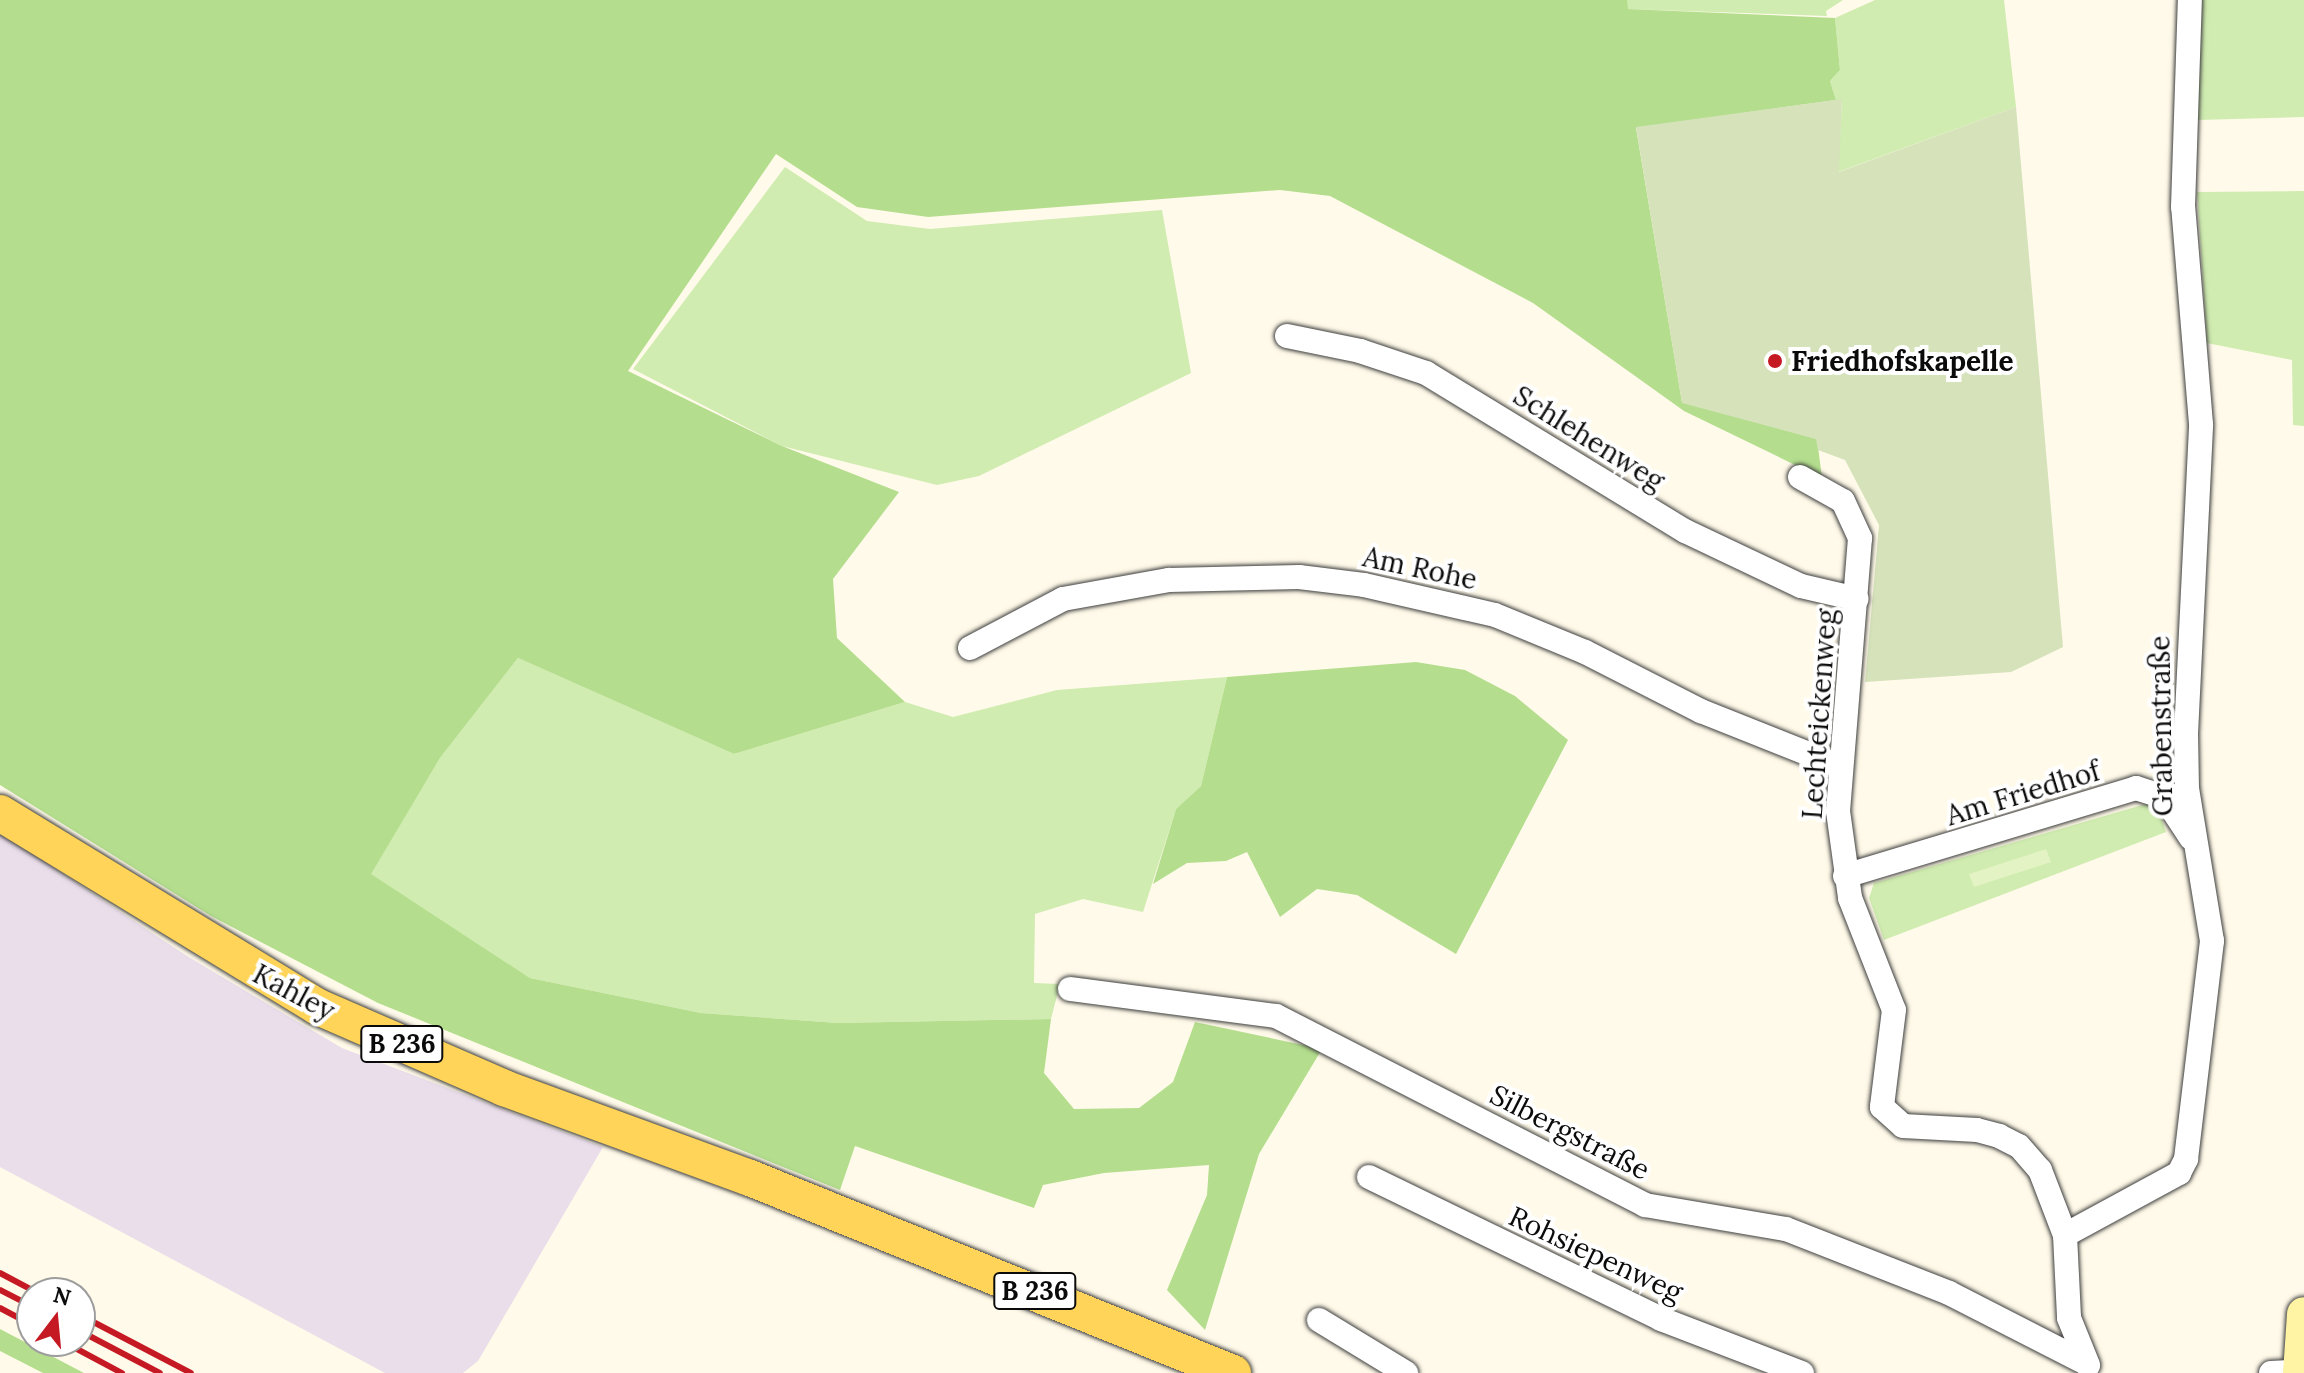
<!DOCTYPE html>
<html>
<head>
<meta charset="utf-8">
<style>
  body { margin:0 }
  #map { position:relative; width:2304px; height:1373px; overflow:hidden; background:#fffae9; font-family:Lora,serif }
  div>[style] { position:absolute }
  .industrial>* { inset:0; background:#eadeeb }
  .green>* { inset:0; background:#d0ecb0 }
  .forest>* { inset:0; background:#b4de8e }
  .cemetery>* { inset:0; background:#d5e2ba }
  .pitch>* { inset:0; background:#e3f3c3 }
  .roads { filter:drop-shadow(0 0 2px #3e3e3e) drop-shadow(0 0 2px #3e3e3e) }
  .street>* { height:24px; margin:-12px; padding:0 12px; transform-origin:12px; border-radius:12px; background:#fff }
  .secondary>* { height:34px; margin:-17px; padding:0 17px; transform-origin:17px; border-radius:17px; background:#fff3a4 }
  .primary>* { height:36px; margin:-18px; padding:0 18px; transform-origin:18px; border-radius:18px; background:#ffd459 }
  .rail>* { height:6px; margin:-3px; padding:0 3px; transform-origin:3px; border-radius:3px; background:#c51924 }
  .dots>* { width:22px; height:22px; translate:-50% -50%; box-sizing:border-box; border:4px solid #fff; border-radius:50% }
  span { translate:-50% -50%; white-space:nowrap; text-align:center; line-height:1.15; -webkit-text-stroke:8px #fff; paint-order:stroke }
  .shield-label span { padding:2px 6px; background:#fff; border:2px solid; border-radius:6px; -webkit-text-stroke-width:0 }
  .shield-label { font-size:26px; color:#0b0b0b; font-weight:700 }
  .poi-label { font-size:28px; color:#0b0b0b; font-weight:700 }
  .left { translate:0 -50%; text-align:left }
  .street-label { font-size:28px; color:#0b0b0b }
  .north { position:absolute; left:16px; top:1277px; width:80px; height:80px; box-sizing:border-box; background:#fff; border:2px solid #9d9d9d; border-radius:50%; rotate:16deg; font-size:22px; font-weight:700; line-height:32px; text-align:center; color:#0b0b0b }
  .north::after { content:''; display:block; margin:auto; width:28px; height:36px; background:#c51924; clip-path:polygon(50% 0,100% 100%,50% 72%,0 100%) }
</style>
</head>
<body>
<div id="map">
  <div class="industrial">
    <i style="clip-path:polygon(0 832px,187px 956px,342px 1048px,603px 1147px,478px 1361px,463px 1373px,385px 1373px,0 1167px)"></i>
  </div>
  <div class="green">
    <i style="clip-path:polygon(1627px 0,1843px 0,1826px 11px,1827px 16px,1627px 9px)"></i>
    <i style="clip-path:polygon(1875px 0,2004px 0,2016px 107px,1838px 172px,1842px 100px,1836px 100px,1830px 81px,1840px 70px,1835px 18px)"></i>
    <i style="clip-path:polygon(2202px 0,2304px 0,2304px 117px,2197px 120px)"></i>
    <i style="clip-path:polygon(785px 167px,867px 221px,930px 229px,1162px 210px,1191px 373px,979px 476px,937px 485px,782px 446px,633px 369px)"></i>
    <i style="clip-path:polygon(2304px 191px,2304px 426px,2293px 425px,2292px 360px,2207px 343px,2197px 192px)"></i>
    <i style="clip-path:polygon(518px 658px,734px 754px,905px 702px,953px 717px,1057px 690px,1227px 677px,1201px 786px,1176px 809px,1143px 912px,1083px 899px,1035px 914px,1034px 983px,1060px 984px,1051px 1019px,838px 1023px,701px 1013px,530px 978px,370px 874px,440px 758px)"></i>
    <i style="clip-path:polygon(2156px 801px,2166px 832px,1884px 940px,1869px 898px,1874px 883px)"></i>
  </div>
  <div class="forest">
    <i style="clip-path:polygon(0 0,1627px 0,1628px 9px,1835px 18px,1840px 70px,1830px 81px,1836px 100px,1636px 128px,1682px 402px,1817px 439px,1822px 478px,1684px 411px,1533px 303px,1330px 196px,1280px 190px,928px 217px,857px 207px,776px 154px,628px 371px,782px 446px,899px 492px,833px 579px,837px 638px,905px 702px,734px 754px,518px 658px,440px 758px,371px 874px,530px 978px,701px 1013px,838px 1023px,1051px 1019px,1044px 1073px,1074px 1109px,1139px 1108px,1173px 1082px,1195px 1022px,1322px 1049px,1259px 1154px,1205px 1330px,1167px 1290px,1207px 1195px,1209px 1165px,1104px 1173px,1043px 1185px,1034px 1208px,855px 1146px,840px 1190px,378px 1003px,211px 916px,0 785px)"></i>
    <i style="clip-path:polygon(1416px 662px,1465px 670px,1515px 696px,1568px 740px,1456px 954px,1357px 895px,1317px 889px,1280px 917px,1247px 852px,1226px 861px,1187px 863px,1153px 884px,1176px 809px,1201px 786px,1227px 677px)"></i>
    <i style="clip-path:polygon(0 1329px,84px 1373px,43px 1373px,0 1351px)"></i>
  </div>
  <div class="cemetery">
    <i style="clip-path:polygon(1842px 99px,1839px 172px,2016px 107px,2063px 647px,2011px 672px,1865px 682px,1879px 525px,1845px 460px,1818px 450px,1816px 439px,1682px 403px,1636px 127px)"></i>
  </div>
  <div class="pitch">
    <i style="clip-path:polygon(2046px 849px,2051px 862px,1974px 887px,1969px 874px)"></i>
  </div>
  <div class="roads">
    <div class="street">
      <i style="left:1287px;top:336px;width:75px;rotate:11.6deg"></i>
      <i style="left:1360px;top:351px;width:70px;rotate:18.4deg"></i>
      <i style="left:1426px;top:373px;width:303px;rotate:31.4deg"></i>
      <i style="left:1685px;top:531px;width:128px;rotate:25.4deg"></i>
      <i style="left:1801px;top:586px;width:57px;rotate:13.1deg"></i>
      <i style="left:1800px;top:477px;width:49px;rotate:29.2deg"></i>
      <i style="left:1843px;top:501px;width:41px;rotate:65.3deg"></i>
      <i style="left:1860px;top:538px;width:274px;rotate:94.6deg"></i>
      <i style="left:1838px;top:811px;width:88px;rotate:82.1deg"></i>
      <i style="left:1850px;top:898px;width:120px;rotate:68.6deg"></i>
      <i style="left:1894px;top:1010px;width:98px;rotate:97.1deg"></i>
      <i style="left:1882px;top:1107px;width:28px;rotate:42deg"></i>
      <i style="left:1903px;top:1126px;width:74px;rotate:3.1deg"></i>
      <i style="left:1977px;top:1130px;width:23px;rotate:15deg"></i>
      <i style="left:1999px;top:1136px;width:22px;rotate:27deg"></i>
      <i style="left:2019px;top:1146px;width:32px;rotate:49deg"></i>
      <i style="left:2040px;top:1170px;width:70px;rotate:69deg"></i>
      <i style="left:2065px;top:1235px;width:83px;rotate:87.2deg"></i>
      <i style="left:2069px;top:1318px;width:51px;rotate:68deg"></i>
      <i style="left:970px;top:648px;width:105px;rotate:-27.8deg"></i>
      <i style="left:1063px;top:599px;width:108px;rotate:-10.2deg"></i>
      <i style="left:1169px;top:580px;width:130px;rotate:-1.3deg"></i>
      <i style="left:1299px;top:577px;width:65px;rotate:7deg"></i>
      <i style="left:1364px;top:585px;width:134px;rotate:12.9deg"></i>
      <i style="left:1495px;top:615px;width:97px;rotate:22.3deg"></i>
      <i style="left:1585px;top:652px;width:130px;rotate:27deg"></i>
      <i style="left:1701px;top:711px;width:149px;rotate:21.7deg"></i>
      <i style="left:1845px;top:876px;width:304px;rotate:-16.8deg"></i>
      <i style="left:2136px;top:788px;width:29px;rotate:18deg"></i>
      <i style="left:2164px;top:797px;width:49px;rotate:56.6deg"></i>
      <i style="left:1070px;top:989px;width:208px;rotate:7.5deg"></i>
      <i style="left:1276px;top:1016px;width:415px;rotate:27.1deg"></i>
      <i style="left:1645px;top:1205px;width:143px;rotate:9.7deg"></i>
      <i style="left:1786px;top:1229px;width:175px;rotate:21.4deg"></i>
      <i style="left:1949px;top:1293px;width:154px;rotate:27.1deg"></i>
      <i style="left:1369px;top:1177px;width:325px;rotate:25.9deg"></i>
      <i style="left:1661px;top:1319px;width:151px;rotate:21deg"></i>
      <i style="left:2065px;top:1235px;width:130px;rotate:-28.5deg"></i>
      <i style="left:2179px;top:1173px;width:16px;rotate:-63deg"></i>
      <i style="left:2186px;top:1159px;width:220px;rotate:-83.2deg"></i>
      <i style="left:2212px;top:941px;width:154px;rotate:-99.3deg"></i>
      <i style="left:2187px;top:789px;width:55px;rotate:-91deg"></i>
      <i style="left:2186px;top:734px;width:310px;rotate:-87.2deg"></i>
      <i style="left:2201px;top:424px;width:218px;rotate:-94.7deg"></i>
      <i style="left:2183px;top:207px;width:207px;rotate:-88.1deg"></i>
      <i style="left:1319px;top:1320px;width:102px;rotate:31.3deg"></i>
      <i style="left:2271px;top:1373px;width:33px;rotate:-3deg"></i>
    </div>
    <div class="secondary">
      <i style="left:2300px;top:1373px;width:59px;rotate:-86.1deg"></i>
    </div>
    <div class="primary">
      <i style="left:0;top:813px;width:373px;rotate:31.4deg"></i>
      <i style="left:318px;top:1007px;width:203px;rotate:23.5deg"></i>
      <i style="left:504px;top:1088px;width:262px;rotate:20.1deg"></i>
      <i style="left:750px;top:1178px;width:521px;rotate:21.99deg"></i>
    </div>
  </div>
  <div class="rail">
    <i style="left:0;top:1273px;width:43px;rotate:27.8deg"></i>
    <i style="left:0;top:1290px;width:36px;rotate:27deg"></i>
    <i style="left:0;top:1308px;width:36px;rotate:28deg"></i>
    <i style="left:80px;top:1315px;width:125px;rotate:27.6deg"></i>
    <i style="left:80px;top:1331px;width:90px;rotate:27.7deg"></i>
    <i style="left:62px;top:1341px;width:68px;rotate:28.1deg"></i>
  </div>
  <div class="dots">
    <i style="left:1775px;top:361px;background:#c51924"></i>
  </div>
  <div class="shield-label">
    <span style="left:402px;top:1044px">B 236</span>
    <span style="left:1035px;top:1291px">B 236</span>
  </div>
  <div class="poi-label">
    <span class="left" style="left:1791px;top:361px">Friedhofskapelle</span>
  </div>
  <div class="street-label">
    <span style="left:1589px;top:438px;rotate:32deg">Schlehenweg</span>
    <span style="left:1420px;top:568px;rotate:12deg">Am Rohe</span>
    <span style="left:1819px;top:714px;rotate:-86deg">Lechteickenweg</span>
    <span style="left:2161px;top:726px;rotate:-91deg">Grabenstraße</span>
    <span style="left:2023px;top:793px;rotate:-17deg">Am Friedhof</span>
    <span style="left:294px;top:992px;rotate:28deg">Kahley</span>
    <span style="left:1570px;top:1132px;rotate:27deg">Silbergstraße</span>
    <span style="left:1596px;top:1254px;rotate:25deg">Rohsiepenweg</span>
  </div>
  <div class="north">N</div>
</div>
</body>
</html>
